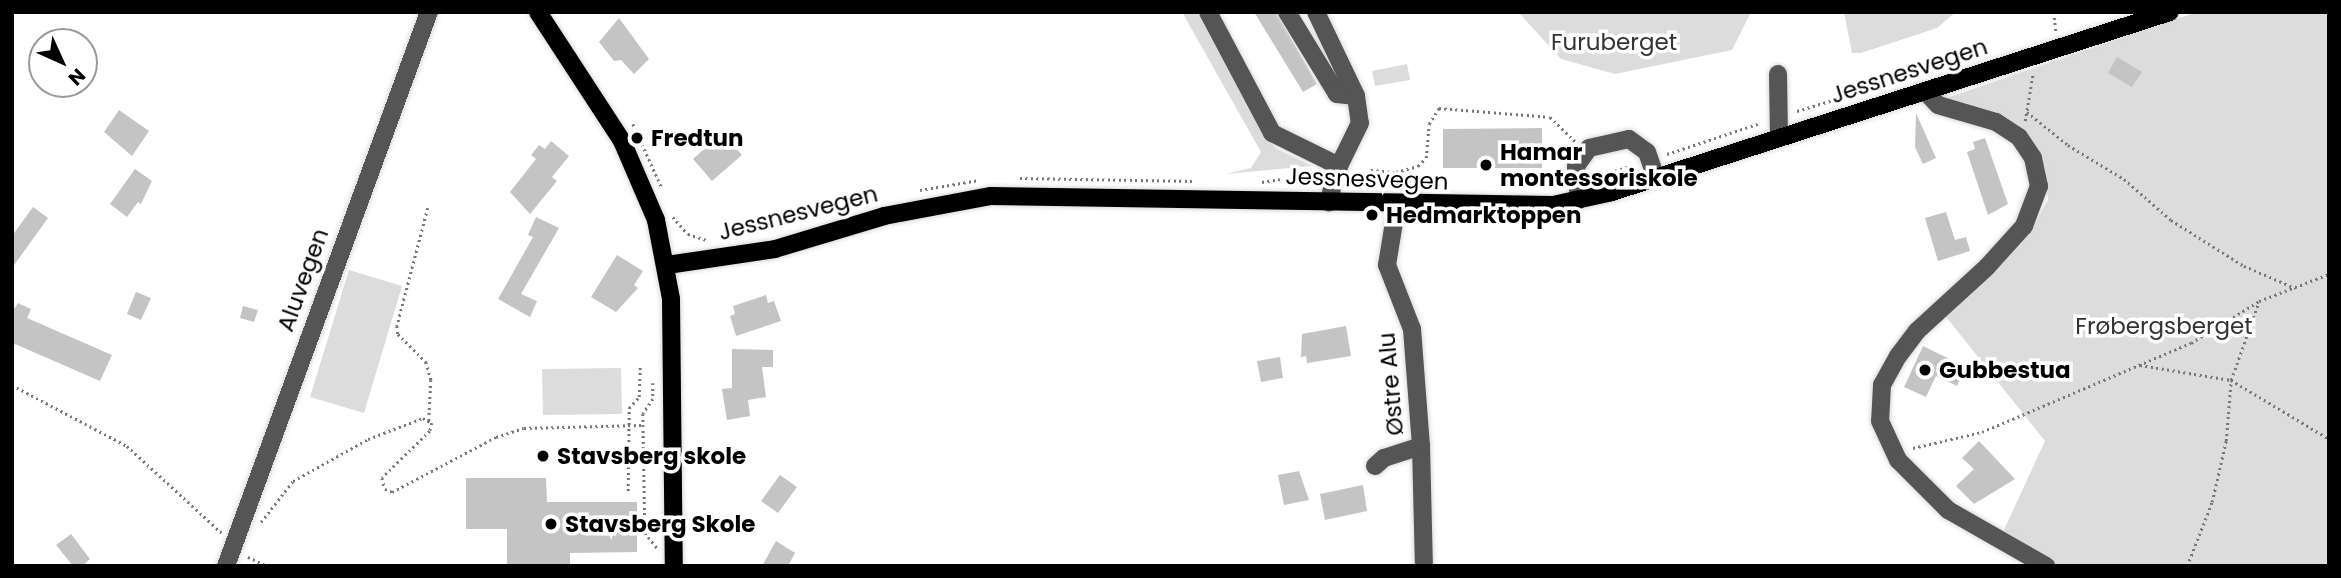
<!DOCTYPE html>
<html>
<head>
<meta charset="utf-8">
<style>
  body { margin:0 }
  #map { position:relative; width:2341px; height:578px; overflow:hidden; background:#fff; font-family:Poppins,sans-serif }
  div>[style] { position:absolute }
  .green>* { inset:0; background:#dcdcdc }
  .building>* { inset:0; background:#c4c4c4 }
  .path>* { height:2.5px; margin-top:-1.25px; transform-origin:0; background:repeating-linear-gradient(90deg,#777 0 2px,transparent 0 5.5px) }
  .roads { filter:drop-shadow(0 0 2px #dbdbdb) drop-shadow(0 0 2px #dbdbdb) }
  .minor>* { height:18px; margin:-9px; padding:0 9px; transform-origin:9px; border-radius:9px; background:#555 }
  .major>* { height:18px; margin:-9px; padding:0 9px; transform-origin:9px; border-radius:9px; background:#000 }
  .dots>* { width:19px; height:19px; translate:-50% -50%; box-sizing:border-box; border:4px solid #fff; border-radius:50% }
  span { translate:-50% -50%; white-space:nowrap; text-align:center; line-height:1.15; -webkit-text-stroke:7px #fff; paint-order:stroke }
  .park-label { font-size:23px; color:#333 }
  .street-label { font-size:23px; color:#000 }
  .poi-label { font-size:23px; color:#000; font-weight:700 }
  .left { translate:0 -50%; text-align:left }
  .frame { position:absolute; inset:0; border:14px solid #000; pointer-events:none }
  .north { position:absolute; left:28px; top:28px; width:70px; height:70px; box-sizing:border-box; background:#fff; border:2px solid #999; border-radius:50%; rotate:135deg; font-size:19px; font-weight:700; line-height:28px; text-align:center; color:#000 }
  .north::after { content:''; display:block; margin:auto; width:24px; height:32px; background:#000; clip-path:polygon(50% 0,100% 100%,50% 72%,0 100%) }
</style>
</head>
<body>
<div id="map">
  <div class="green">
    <i style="clip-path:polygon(1182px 12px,1198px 12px,1265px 137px,1277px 149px,1312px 166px,1225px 174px,1251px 168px,1261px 152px)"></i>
    <i style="clip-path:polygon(1518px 12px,1751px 12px,1732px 50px,1615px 74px,1561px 59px)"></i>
    <i style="clip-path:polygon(1844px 12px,1956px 12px,1937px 28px,1861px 53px,1852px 53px)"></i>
    <i style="clip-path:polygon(2197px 12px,2329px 12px,2329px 566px,2054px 566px,2002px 534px,2045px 441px,1943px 313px,2032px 228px,2048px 200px,2045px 168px,2029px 139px,1947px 98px)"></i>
    <i style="clip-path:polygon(1407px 64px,1410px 80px,1375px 86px,1372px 71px)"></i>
    <i style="clip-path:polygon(349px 270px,402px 286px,364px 413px,310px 397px)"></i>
    <i style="clip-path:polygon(621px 368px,622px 414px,543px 415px,542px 369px)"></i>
  </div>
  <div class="building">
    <i style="clip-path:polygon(1254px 12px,1276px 12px,1317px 84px,1303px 92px)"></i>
    <i style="clip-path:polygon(619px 18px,649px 59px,634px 74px,621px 60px,614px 61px,599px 42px)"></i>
    <i style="clip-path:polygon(2117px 57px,2142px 72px,2132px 87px,2108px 73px)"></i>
    <i style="clip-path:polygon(119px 110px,149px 131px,132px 156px,104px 132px)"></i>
    <i style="clip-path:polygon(1916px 113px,1936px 158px,1923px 164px,1915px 147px)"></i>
    <i style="clip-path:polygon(1542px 128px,1542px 168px,1443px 168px,1443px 129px)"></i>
    <i style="clip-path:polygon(722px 133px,742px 155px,712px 181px,693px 159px)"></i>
    <i style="clip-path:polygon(1985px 138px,2008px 204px,1988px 215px,1967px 152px,1975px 149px,1973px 142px)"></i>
    <i style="clip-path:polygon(551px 141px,569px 156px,552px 177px,557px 181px,530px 214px,510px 192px,536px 159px,531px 155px,539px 145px,545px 149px)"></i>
    <i style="clip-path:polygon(135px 169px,152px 181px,141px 204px,138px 202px,127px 217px,110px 204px)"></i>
    <i style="clip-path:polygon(33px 207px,48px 218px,12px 268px,12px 236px)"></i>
    <i style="clip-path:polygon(1946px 212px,1955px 240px,1966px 237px,1970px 251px,1938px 261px,1925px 218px)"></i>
    <i style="clip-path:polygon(536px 217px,559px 228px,521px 294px,537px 301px,530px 317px,498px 299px,533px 237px,528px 235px)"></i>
    <i style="clip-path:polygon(617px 255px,643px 271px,634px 285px,638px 288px,616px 312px,591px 297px)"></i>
    <i style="clip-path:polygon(136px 292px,151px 298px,141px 320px,127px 314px)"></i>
    <i style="clip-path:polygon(766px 295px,768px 303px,774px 301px,781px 321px,736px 336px,730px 316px,735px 314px,733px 306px)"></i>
    <i style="clip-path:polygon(18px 303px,31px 309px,27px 318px,112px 355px,100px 381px,15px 344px,12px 348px,12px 312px)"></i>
    <i style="clip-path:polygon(243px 306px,258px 310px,254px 322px,240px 318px)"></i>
    <i style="clip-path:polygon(1346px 326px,1351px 356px,1307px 363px,1306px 356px,1301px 357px,1302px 334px)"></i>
    <i style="clip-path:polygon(1923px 346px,1966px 367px,1957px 386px,1936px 376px,1926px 397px,1904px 387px)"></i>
    <i style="clip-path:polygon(732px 349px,773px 350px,773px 367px,762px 367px,766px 397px,748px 400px,750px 416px,727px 420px,722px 389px,732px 388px)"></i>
    <i style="clip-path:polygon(1280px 357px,1283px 378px,1261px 382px,1257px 361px)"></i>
    <i style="clip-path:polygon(1979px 441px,2015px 479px,1974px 504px,1956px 486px,1974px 469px,1962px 458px)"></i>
    <i style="clip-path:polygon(1299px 471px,1309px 500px,1284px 505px,1278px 475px)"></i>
    <i style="clip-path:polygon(780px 475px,797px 487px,778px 513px,761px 501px)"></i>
    <i style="clip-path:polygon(466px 478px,546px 478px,547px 502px,637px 502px,637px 552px,570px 553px,570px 566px,507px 566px,507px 529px,466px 529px)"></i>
    <i style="clip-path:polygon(1363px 485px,1367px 511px,1325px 520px,1320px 494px)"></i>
    <i style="clip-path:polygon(71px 534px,90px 559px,82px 566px,73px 566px,56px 545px)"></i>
    <i style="clip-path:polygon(776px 541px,795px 553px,788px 566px,762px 566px)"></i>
  </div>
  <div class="path">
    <i style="left:2054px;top:12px;width:19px;rotate:84deg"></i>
    <i style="left:1797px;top:111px;width:167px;rotate:-17deg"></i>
    <i style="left:2027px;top:112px;width:53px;rotate:38.8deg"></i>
    <i style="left:2068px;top:145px;width:66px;rotate:31.3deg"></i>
    <i style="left:2124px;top:179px;width:62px;rotate:41.1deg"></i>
    <i style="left:2171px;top:220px;width:86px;rotate:32.2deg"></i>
    <i style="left:2244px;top:266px;width:56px;rotate:23.3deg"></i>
    <i style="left:2025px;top:121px;width:49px;rotate:-80.5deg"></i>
    <i style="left:633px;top:124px;width:70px;rotate:65.6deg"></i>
    <i style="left:1667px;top:154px;width:98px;rotate:-18.4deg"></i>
    <i style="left:1354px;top:175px;width:67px;rotate:7.8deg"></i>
    <i style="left:1594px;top:177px;width:42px;rotate:-16.7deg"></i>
    <i style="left:1020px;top:178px;width:176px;rotate:1deg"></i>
    <i style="left:1262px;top:182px;width:56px;rotate:-8.3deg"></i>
    <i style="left:1369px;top:185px;width:15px;rotate:-82deg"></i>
    <i style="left:1371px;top:170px;width:25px;rotate:5deg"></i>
    <i style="left:1396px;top:172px;width:23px;rotate:-15deg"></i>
    <i style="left:1418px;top:166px;width:11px;rotate:-45deg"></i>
    <i style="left:1426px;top:158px;width:34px;rotate:-85deg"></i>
    <i style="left:1429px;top:124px;width:19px;rotate:-58deg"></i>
    <i style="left:1439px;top:108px;width:111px;rotate:4.6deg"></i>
    <i style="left:1550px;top:117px;width:35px;rotate:44deg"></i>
    <i style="left:1528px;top:186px;width:32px;rotate:-5deg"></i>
    <i style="left:920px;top:190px;width:60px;rotate:-9.6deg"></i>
    <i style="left:428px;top:208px;width:122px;rotate:104.7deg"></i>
    <i style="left:397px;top:326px;width:8px;rotate:83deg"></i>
    <i style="left:398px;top:334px;width:40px;rotate:45deg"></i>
    <i style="left:426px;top:362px;width:19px;rotate:74deg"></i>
    <i style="left:431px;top:380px;width:41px;rotate:92.8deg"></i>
    <i style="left:673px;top:217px;width:23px;rotate:49deg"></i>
    <i style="left:688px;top:234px;width:20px;rotate:18deg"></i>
    <i style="left:2140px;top:365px;width:92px;rotate:9.4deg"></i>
    <i style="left:2231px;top:380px;width:114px;rotate:31deg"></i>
    <i style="left:653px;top:383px;width:16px;rotate:90deg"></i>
    <i style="left:653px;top:399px;width:18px;rotate:124deg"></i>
    <i style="left:643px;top:414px;width:119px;rotate:89deg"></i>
    <i style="left:645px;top:533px;width:19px;rotate:51deg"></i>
    <i style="left:12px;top:385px;width:130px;rotate:27.9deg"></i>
    <i style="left:127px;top:446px;width:129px;rotate:42.5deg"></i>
    <i style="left:1913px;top:448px;width:71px;rotate:-13.1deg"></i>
    <i style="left:1982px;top:432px;width:227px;rotate:-23.1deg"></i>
    <i style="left:2191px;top:343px;width:80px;rotate:-31.7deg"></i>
    <i style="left:2259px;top:301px;width:75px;rotate:-21.1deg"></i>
    <i style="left:628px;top:491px;width:83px;rotate:-89.3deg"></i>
    <i style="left:629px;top:408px;width:15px;rotate:-48deg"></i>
    <i style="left:639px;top:397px;width:33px;rotate:-88deg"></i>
    <i style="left:261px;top:522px;width:52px;rotate:-52deg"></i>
    <i style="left:293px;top:481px;width:86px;rotate:-29.2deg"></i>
    <i style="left:368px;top:439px;width:59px;rotate:-20.9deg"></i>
    <i style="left:423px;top:418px;width:10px;rotate:29deg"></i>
    <i style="left:432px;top:423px;width:8px;rotate:104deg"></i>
    <i style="left:430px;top:431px;width:67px;rotate:135.6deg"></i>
    <i style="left:382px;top:478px;width:11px;rotate:75deg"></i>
    <i style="left:385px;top:489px;width:8px;rotate:23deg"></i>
    <i style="left:392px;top:492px;width:118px;rotate:-27.9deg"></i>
    <i style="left:496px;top:437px;width:29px;rotate:-18deg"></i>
    <i style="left:524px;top:428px;width:119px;rotate:-1.4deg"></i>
    <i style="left:248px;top:557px;width:21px;rotate:25deg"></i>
    <i style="left:616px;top:564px;width:2px;rotate:90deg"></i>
    <i style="left:2187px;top:566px;width:69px;rotate:-68.7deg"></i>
    <i style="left:2212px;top:502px;width:63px;rotate:-77.1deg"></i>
    <i style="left:2226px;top:441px;width:61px;rotate:-85.3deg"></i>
    <i style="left:2231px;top:380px;width:81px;rotate:-70.4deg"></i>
  </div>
  <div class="roads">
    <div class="minor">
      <i style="left:1208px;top:12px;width:137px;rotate:62.1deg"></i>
      <i style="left:1272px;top:133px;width:75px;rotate:26.2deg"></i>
      <i style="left:1287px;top:12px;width:96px;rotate:58.6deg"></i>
      <i style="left:1337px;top:94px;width:19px;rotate:6deg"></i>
      <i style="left:1316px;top:12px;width:93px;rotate:64.5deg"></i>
      <i style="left:1356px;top:96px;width:27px;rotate:82deg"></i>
      <i style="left:1360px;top:123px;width:57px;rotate:116.1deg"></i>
      <i style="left:1335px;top:174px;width:29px;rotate:102deg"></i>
      <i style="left:1778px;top:74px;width:64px;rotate:89.1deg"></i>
      <i style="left:1925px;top:91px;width:19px;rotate:47deg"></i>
      <i style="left:1938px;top:105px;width:60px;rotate:16.3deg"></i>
      <i style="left:1996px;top:122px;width:27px;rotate:33deg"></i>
      <i style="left:2019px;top:137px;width:25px;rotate:56deg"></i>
      <i style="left:2033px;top:158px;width:29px;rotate:78deg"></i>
      <i style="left:2039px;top:186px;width:43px;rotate:110.6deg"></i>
      <i style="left:2024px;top:226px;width:55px;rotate:132.1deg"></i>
      <i style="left:1987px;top:267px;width:95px;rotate:137.6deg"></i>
      <i style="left:1917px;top:331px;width:31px;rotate:127deg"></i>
      <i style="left:1898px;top:356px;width:33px;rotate:119deg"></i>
      <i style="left:1882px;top:385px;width:36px;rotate:93deg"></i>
      <i style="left:1880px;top:421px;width:43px;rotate:65.2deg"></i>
      <i style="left:1898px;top:460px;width:71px;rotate:45deg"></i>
      <i style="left:1948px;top:510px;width:113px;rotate:29.7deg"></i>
      <i style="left:1579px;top:200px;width:34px;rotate:-95deg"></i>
      <i style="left:1576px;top:166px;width:22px;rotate:-54deg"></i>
      <i style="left:1589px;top:148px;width:41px;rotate:-12.7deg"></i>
      <i style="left:1629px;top:139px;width:22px;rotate:36deg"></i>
      <i style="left:1647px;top:152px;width:28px;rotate:71deg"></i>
      <i style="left:1397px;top:204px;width:62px;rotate:99.3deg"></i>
      <i style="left:1387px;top:265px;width:69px;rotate:68.7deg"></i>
      <i style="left:1412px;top:329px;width:117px;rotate:85.6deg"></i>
      <i style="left:1421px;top:446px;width:120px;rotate:88.6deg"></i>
      <i style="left:1375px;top:466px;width:12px;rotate:-42deg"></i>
      <i style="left:1384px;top:458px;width:39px;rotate:-18deg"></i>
      <i style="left:226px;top:566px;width:590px;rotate:-69.88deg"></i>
    </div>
    <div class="major">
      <i style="left:538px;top:12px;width:154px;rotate:56.9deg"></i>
      <i style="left:622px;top:141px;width:86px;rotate:66.7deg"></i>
      <i style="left:656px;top:220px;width:80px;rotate:79.2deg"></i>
      <i style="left:671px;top:299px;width:267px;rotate:89.4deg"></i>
      <i style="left:667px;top:265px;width:109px;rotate:-8.4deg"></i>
      <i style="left:775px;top:249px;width:114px;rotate:-16.8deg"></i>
      <i style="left:884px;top:216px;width:109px;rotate:-10.6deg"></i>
      <i style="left:991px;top:196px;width:562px;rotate:0.92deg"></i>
      <i style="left:1553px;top:205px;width:60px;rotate:-12.4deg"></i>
      <i style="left:1612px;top:192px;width:586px;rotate:-17.88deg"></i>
    </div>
  </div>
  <div class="dots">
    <i style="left:637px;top:138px;background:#000"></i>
    <i style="left:1486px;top:165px;background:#000"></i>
    <i style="left:1372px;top:215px;background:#000"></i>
    <i style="left:1925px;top:370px;background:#000"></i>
    <i style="left:543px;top:456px;background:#000"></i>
    <i style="left:551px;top:524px;background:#000"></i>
  </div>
  <div class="park-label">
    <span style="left:1614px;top:42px">Furuberget</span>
    <span style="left:2164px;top:326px">Frøbergsberget</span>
  </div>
  <div class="street-label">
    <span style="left:1909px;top:71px;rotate:-18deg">Jessnesvegen</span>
    <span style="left:1367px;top:179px;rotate:2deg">Jessnesvegen</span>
    <span style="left:798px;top:213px;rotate:-14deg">Jessnesvegen</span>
    <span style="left:303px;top:280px;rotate:-70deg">Aluvegen</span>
    <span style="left:1391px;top:384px;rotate:-95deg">Østre Alu</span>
  </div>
  <div class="poi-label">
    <span class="left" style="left:651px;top:138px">Fredtun</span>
    <span class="left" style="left:1500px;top:165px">Hamar<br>montessoriskole</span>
    <span class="left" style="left:1386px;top:215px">Hedmarktoppen</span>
    <span class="left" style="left:1939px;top:370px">Gubbestua</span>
    <span class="left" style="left:557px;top:456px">Stavsberg skole</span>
    <span class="left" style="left:565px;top:524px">Stavsberg Skole</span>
  </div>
  <div class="frame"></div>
  <div class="north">N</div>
</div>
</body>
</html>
